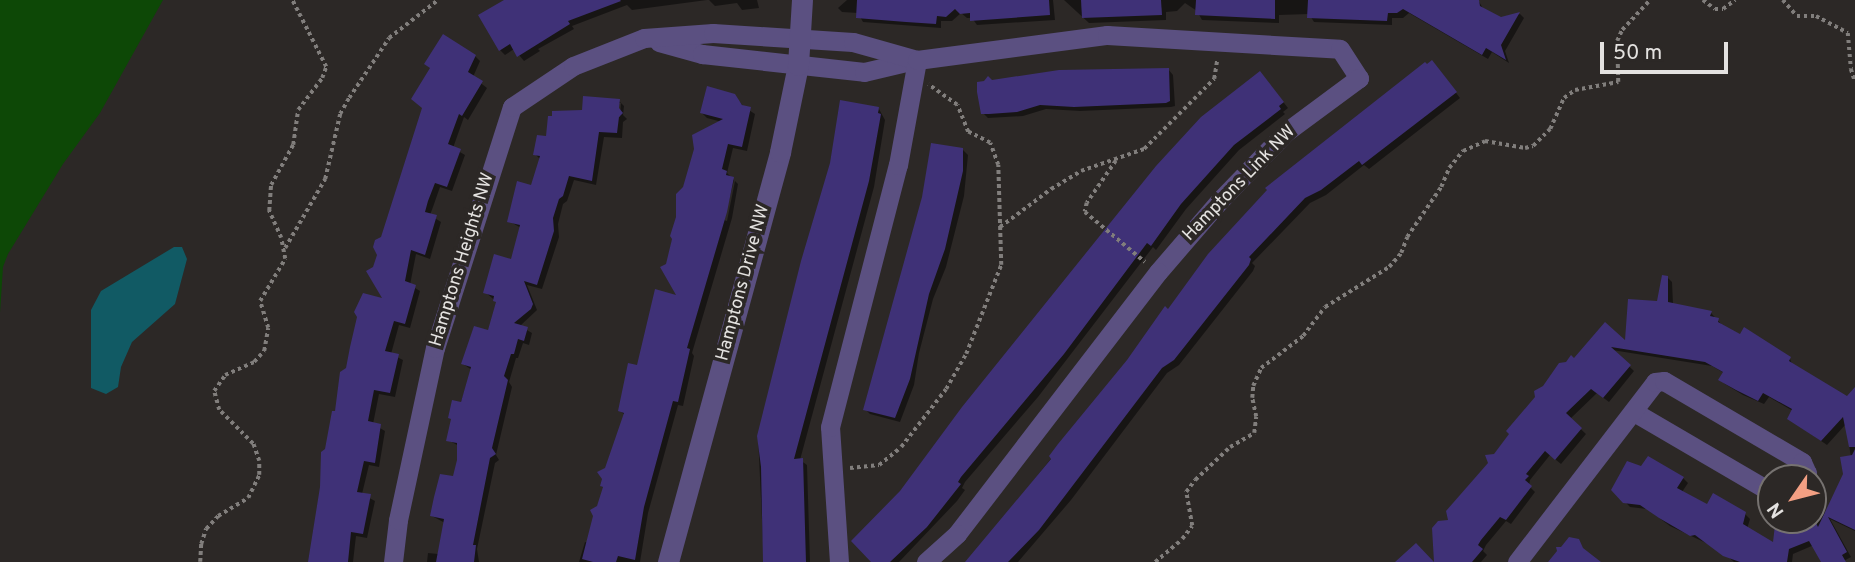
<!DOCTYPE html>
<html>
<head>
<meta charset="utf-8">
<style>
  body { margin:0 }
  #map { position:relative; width:1855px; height:562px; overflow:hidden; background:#2c2826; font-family:Overpass,sans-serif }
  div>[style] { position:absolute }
  .green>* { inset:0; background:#0d4806 }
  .water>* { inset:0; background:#115a64 }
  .shadow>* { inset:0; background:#0007 }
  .building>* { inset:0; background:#3f3177 }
  .path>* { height:3.5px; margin-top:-1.75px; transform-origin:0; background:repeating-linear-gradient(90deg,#817e7c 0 3.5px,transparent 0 7px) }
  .minor>* { height:19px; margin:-9.5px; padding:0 9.5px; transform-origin:9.5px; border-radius:9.5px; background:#5b5081 }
  .tertiary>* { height:21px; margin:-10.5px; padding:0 10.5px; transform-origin:10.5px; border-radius:10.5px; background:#5b5081 }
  span { translate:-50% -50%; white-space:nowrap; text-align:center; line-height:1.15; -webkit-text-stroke:7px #2c2826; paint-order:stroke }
  .street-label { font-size:18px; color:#e4e2e0 }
  .north { position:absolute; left:1757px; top:464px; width:70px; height:70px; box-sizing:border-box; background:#2c2826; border:2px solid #767270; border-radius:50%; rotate:235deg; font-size:19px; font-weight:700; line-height:28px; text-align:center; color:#e4e2e0 }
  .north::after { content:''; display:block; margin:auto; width:24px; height:32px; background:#f39f83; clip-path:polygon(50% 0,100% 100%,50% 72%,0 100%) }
  .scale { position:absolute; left:1600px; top:42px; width:128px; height:32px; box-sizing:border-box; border:4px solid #e4e2e0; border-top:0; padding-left:9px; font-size:21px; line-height:24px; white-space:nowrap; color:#e4e2e0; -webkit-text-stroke:5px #2c2826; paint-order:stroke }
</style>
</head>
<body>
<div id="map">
  <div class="green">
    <i style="clip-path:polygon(0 0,163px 0,100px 113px,63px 164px,8px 254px,3px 267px,0 313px)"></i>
  </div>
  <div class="water">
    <i style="clip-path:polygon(174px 247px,182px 247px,187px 259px,175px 304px,132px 342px,121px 367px,118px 387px,106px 394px,91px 388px,91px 310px,101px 291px)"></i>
  </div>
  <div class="shadow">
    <i style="clip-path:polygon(509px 0,707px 0,632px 10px,627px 5px,572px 26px,574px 29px,538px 49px,540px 51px,524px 61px,514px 49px,505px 55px,500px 50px)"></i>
    <i style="clip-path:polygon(709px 0,757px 0,759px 8px,742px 10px,737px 3px,715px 6px)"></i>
    <i style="clip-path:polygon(847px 0,1053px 0,1055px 20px,977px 25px,972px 18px,967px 18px,961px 13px,952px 21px,941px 21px,941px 28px,863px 22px,858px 13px,842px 12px,838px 8px)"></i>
    <i style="clip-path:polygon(1064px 0,1478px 0,1484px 10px,1500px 19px,1520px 14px,1524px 18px,1505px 51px,1509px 63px,1492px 52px,1488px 59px,1409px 13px,1403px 18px,1392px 18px,1392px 25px,1314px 22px,1309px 14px,1279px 15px,1279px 23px,1202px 20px,1197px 11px,1185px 3px,1177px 11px,1166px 12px,1166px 20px,1089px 23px)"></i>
    <i style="clip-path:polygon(475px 56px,480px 61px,473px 77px,487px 88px,468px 120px,464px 117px,453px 148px,465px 155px,452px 191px,440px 187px,433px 207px,430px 215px,441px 222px,430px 259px,416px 254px,410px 285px,420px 291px,410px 328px,399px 325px,391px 354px,403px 360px,395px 397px,379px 394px,373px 424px,385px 431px,379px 467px,369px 465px,362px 494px,375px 501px,367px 538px,356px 536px,353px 562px,310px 562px,326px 450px,347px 369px,386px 301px,375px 268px,382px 238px)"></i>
    <i style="clip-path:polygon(1437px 68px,1460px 98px,1369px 169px,1364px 165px,1326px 195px,1310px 203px,1252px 263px,1255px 266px,1253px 271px,1179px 365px,1167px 373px,1071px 500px,1018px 562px,968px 562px,1094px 405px)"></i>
    <i style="clip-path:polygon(1168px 69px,1173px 75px,1175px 106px,1171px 107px,1080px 111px,1046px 109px,1023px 116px,988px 118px,983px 113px,991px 82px)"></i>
    <i style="clip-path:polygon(1265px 79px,1288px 108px,1283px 112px,1285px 114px,1239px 150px,1186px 209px,1156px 250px,1153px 247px,1038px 397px,965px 482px,962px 488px,965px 490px,957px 501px,899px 562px,873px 562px,902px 492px)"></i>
    <i style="clip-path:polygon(734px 95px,744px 107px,755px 114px,747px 151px,733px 148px,727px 173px,734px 180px,724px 220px,727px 221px,735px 181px,738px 184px,732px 218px,692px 353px,694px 356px,683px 406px,678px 405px,648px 513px,640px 562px,579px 562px,585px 542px,588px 543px,604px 488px,601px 486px,606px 469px,625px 415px,620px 411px,639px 367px,680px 298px,667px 265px,679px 206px,676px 200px,722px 122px,707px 118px,702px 113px)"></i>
    <i style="clip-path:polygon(evenodd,619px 101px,624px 106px,623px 115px,627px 119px,623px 122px,622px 138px,604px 137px,596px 185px,574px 180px,567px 201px,563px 204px,558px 224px,559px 237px,542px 289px,527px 285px,537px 310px,520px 326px,532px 333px,529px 345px,523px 343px,518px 358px,516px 358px,509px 382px,512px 387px,496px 455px,499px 460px,495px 463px,477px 549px,479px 562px,427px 562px,428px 553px,438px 554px,445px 523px,432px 516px,455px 479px,459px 460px,459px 446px,448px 440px,472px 370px,463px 364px,489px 332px,498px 303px,485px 292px,512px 261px,521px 228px,509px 221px,533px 187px,541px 160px,535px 154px,547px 138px,583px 112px,619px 101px,618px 103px,621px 103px,620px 117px,616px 117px,618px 103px)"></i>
    <i style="clip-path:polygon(879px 109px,885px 120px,874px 187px,800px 460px,807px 465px,810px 562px,764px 562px,758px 436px)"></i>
    <i style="clip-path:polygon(963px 150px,968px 155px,964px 196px,946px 267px,933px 299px,919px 353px,914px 385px,900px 422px,870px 414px,865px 409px)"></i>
    <i style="clip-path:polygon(1667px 277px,1672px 282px,1673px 304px,1711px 313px,1723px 326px,1790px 359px,1793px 366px,1847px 398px,1855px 399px,1855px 485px,1846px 424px,1827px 445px,1789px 419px,1793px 411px,1769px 397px,1764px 404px,1743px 395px,1725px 384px,1720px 379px,1724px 373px,1712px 366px,1612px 350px,1634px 371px,1609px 402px,1597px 393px,1570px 419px,1586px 434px,1561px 464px,1550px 455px,1530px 480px,1529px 486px,1535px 492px,1511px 524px,1506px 521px,1486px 545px,1483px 551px,1487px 555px,1481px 562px,1436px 562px,1450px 521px,1495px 455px,1605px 324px,1627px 344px,1658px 303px)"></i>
    <i style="clip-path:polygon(1683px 478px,1688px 483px,1682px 492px,1708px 506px,1745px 514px,1750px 519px,1747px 529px,1774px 545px,1792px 529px,1855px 497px,1855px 531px,1830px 519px,1851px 557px,1842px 562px,1823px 562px,1814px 545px,1793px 554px,1792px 562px,1734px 562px,1721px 550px,1670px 526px,1647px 509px,1630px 507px,1613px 489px)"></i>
  </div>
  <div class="building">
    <i style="clip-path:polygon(504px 0,620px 0,621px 1px,568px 21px,570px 24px,517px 57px,510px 44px,499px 51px,478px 15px)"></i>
    <i style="clip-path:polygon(857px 0,1049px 0,1050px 15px,970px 21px,970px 13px,960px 14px,955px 9px,946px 17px,937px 16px,936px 24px,906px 22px,856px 18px)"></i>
    <i style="clip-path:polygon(1081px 0,1161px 0,1162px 15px,1082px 18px)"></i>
    <i style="clip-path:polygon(1196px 0,1275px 0,1275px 19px,1195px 15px)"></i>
    <i style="clip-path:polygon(1308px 0,1479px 0,1480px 6px,1501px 17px,1520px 12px,1501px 45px,1506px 60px,1486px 48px,1482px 55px,1403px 9px,1397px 13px,1388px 13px,1387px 21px,1307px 18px)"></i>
    <i style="clip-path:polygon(443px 34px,476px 55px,468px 72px,483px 81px,462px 116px,459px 114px,448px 144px,461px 149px,447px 187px,435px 183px,428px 201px,425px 212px,437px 215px,425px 255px,411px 250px,405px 281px,416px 285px,405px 324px,394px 321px,385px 351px,399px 354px,390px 393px,374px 390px,368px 421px,381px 424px,375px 463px,364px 461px,357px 492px,371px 494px,363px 534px,351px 532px,348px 562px,308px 562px,320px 487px,321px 452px,325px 449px,332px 411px,335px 411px,340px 372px,346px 368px,350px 347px,357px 317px,354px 312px,363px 293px,382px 298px,366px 271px,373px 267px,377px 255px,373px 247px,375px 240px,381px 237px,422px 108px,411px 99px,430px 68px,424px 64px)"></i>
    <i style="clip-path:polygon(1432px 60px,1457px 92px,1362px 165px,1359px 161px,1321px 190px,1305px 198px,1249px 257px,1251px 259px,1249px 265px,1174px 360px,1162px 368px,1039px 530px,1008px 562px,965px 562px,1051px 459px,1049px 456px,1058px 444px,1127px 360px,1165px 306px,1168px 309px,1208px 254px,1267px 190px,1265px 188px,1425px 62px,1427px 64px)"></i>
    <i style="clip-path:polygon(1169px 68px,1170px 101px,1166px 103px,1074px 107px,1040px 105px,1017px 112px,989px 114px,981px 114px,977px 92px,977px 82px,984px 81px,988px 76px,992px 80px,1059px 70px)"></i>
    <i style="clip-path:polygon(1260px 71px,1284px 102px,1279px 106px,1281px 109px,1234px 145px,1181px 204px,1151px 246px,1147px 243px,1064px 354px,961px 477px,958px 482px,961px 484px,927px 527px,890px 562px,871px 562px,851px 541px,900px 491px,962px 407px,1156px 166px,1201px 117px)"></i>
    <i style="clip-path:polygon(707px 86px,735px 94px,742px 105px,751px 107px,742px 147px,728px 144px,722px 169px,727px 171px,726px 175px,734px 177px,727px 212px,687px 348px,690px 349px,678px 402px,673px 401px,644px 507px,635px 560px,618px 556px,616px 562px,593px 562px,582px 559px,593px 516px,590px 510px,597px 506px,603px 487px,600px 486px,602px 479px,597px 472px,605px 468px,624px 413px,618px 411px,628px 363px,637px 365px,655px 289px,676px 295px,660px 267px,666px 264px,672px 239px,670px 236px,676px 217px,676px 194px,683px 187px,694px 149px,692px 135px,723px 119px,700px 113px)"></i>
    <i style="clip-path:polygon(583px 96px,620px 99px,619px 108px,623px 113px,619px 117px,617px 133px,599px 132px,592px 181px,569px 176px,563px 196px,559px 199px,553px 218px,554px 231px,537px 285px,524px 281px,533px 304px,531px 309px,514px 323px,528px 327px,524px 341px,518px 339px,514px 354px,511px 354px,504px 376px,508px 380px,492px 448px,496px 454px,490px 458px,473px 545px,476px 545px,474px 562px,436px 562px,444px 519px,430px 516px,434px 497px,440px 474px,453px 476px,457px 460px,457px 443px,446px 441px,451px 419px,448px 418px,452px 400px,461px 402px,471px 367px,461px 364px,474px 326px,488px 330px,496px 302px,493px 301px,494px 296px,483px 293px,494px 254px,511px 259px,520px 225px,507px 222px,517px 181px,531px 185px,540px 156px,533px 155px,537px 135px,546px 136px,548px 116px,552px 116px,552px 111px,582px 110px)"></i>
    <i style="clip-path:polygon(840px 100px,879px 107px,878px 113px,881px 114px,869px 181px,794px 459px,803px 458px,806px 562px,763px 562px,761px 467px,757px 436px,801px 261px,830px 163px)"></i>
    <i style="clip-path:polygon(931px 143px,963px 148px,963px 171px,945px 249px,929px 294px,910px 379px,895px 418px,863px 410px,922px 197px)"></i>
    <i style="clip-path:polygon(1662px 275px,1668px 276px,1668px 302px,1712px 311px,1710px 316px,1719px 318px,1718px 322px,1740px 334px,1744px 327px,1791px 357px,1789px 361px,1847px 396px,1855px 387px,1855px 447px,1849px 447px,1843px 417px,1821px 441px,1787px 419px,1792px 409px,1763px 393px,1758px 401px,1736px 390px,1718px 380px,1723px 372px,1705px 362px,1611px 347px,1631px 365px,1603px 398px,1591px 389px,1566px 413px,1582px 428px,1555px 460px,1545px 451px,1526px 474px,1529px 476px,1525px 480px,1532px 486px,1506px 520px,1500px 517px,1481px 540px,1478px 545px,1483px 549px,1472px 562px,1395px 562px,1416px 543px,1434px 562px,1432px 528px,1438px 521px,1448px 520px,1446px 511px,1488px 463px,1485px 455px,1494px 454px,1509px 434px,1506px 431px,1535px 397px,1534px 391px,1543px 386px,1559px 363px,1566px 362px,1571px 355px,1574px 358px,1605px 322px,1625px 340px,1628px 299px,1657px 301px)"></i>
    <i style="clip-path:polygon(1855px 449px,1855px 530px,1828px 517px,1847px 552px,1842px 555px,1846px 562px,1821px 562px,1809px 541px,1789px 549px,1787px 562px,1740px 562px,1723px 556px,1695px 535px,1690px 536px,1659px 518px,1640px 505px,1623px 503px,1611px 490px,1627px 461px,1641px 466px,1648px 456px,1684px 477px,1677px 488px,1707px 504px,1713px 493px,1746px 512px,1743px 524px,1773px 542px,1775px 525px,1792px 527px,1805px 520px,1813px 520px,1813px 517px,1818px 527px,1843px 474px,1840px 457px,1852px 455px)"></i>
    <i style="clip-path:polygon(1569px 537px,1579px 539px,1583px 548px,1601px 562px,1548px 562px,1557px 551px,1556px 547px,1561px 547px)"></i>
  </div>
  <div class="path">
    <i style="left:1703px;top:0;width:15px;rotate:37deg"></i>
    <i style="left:1715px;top:9px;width:8px"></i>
    <i style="left:1723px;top:9px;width:15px;rotate:-37deg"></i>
    <i style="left:1783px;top:0;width:21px;rotate:49deg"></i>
    <i style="left:1797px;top:16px;width:19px"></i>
    <i style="left:1816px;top:16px;width:36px;rotate:28deg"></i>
    <i style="left:1848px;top:33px;width:36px;rotate:85deg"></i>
    <i style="left:1851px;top:69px;width:13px;rotate:72deg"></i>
    <i style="left:1116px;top:161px;width:51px;rotate:124.6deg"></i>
    <i style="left:1087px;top:203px;width:9px;rotate:103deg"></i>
    <i style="left:1085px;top:212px;width:78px;rotate:39.8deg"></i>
    <i style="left:1000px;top:227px;width:64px;rotate:-36.7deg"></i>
    <i style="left:1051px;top:189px;width:35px;rotate:-31deg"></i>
    <i style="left:1081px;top:171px;width:67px;rotate:-19.2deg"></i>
    <i style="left:1144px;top:149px;width:99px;rotate:-45deg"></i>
    <i style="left:1214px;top:79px;width:20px;rotate:-81deg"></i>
    <i style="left:285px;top:248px;width:80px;rotate:-59.9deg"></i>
    <i style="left:325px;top:179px;width:67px;rotate:-77deg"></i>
    <i style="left:340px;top:114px;width:18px;rotate:-61deg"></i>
    <i style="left:349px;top:98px;width:72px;rotate:-56.3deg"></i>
    <i style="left:389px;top:38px;width:62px;rotate:-37.8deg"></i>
    <i style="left:850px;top:468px;width:29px;rotate:-6deg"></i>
    <i style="left:879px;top:465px;width:28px;rotate:-39deg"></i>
    <i style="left:901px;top:447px;width:73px;rotate:-52.2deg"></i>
    <i style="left:946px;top:389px;width:40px;rotate:-60.3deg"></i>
    <i style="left:966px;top:354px;width:96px;rotate:-68.5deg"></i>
    <i style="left:1001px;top:265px;width:100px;rotate:-91.7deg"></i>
    <i style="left:998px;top:165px;width:23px;rotate:-110deg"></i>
    <i style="left:990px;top:143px;width:25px;rotate:-153deg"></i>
    <i style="left:968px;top:132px;width:29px;rotate:-112deg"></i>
    <i style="left:957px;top:105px;width:35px;rotate:-145deg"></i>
    <i style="left:200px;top:562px;width:18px;rotate:-87deg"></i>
    <i style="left:201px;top:544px;width:16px;rotate:-72deg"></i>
    <i style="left:206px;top:529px;width:18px;rotate:-47deg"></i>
    <i style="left:218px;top:516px;width:35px;rotate:-31deg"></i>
    <i style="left:248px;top:498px;width:25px;rotate:-64deg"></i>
    <i style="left:259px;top:475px;width:14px;rotate:-90deg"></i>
    <i style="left:259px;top:461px;width:18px;rotate:-109deg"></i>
    <i style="left:253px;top:444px;width:48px;rotate:-135deg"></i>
    <i style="left:219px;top:410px;width:20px;rotate:-105deg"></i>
    <i style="left:214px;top:391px;width:19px;rotate:-55deg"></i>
    <i style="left:225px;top:375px;width:32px;rotate:-24deg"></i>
    <i style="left:254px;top:362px;width:15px;rotate:-48deg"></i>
    <i style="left:264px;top:351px;width:23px;rotate:-80deg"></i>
    <i style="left:268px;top:328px;width:28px;rotate:-107deg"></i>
    <i style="left:260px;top:301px;width:49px;rotate:-59.2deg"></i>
    <i style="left:285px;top:259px;width:21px;rotate:-101deg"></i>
    <i style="left:281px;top:238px;width:30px;rotate:-114deg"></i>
    <i style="left:269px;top:211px;width:26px;rotate:-86deg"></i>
    <i style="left:271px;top:185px;width:46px;rotate:-61.2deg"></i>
    <i style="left:293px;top:145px;width:35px;rotate:-82deg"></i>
    <i style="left:298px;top:110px;width:40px;rotate:-53deg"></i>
    <i style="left:322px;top:78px;width:12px;rotate:-70deg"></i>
    <i style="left:326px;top:67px;width:75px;rotate:-116.9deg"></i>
    <i style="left:1155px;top:562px;width:35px;rotate:-40deg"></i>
    <i style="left:1182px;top:539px;width:16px;rotate:-52deg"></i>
    <i style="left:1192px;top:526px;width:35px;rotate:-100deg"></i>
    <i style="left:1186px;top:492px;width:15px;rotate:-53deg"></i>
    <i style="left:1195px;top:480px;width:48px;rotate:-43.3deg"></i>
    <i style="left:1230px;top:447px;width:28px;rotate:-30deg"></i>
    <i style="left:1254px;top:433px;width:16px;rotate:-83deg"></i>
    <i style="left:1256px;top:417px;width:19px;rotate:-102deg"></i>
    <i style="left:1252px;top:398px;width:12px;rotate:-85deg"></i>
    <i style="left:1253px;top:386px;width:20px;rotate:-66deg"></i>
    <i style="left:1261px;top:368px;width:53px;rotate:-37.3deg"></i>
    <i style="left:1303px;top:336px;width:36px;rotate:-53deg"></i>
    <i style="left:1325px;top:307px;width:75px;rotate:-32deg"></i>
    <i style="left:1389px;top:267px;width:18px;rotate:-49deg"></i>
    <i style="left:1401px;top:253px;width:17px;rotate:-69deg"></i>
    <i style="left:1407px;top:237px;width:60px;rotate:-55.8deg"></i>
    <i style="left:1441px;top:187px;width:21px;rotate:-67deg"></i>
    <i style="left:1449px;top:168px;width:22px;rotate:-51deg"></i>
    <i style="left:1463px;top:151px;width:24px;rotate:-24deg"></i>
    <i style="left:1485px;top:141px;width:41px;rotate:9.9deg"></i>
    <i style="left:1525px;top:148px;width:8px;rotate:-14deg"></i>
    <i style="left:1533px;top:146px;width:24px;rotate:-45deg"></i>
    <i style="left:1550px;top:129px;width:34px;rotate:-66deg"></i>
    <i style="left:1564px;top:98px;width:14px;rotate:-36deg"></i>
    <i style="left:1575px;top:90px;width:44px;rotate:-10.5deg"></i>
    <i style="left:1618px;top:82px;width:41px;rotate:-91.4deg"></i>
    <i style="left:1617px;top:41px;width:12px;rotate:-66deg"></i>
    <i style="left:1622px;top:30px;width:41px;rotate:-47deg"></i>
  </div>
  <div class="minor">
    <i style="left:659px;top:42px;width:45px;rotate:15.6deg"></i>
    <i style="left:702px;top:54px;width:163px;rotate:6.3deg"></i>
    <i style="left:864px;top:72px;width:52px;rotate:-13.2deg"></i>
    <i style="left:1634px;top:412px;width:159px;rotate:30.3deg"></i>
    <i style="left:393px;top:562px;width:42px;rotate:-83.2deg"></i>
    <i style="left:398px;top:520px;width:176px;rotate:-77.9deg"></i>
    <i style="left:435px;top:348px;width:253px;rotate:-72.3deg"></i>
    <i style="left:512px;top:107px;width:73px;rotate:-33.9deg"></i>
    <i style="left:573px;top:66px;width:76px;rotate:-21.5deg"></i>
    <i style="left:644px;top:38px;width:69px;rotate:-4.1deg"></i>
    <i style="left:713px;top:33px;width:140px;rotate:3.7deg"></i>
    <i style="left:853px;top:42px;width:66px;rotate:15.7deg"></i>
    <i style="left:839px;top:562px;width:135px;rotate:-93.8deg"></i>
    <i style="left:830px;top:427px;width:271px;rotate:-75.5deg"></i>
    <i style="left:898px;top:165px;width:107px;rotate:-79.7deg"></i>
    <i style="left:917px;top:60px;width:192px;rotate:-7.5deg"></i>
    <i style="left:1107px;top:35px;width:233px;rotate:3.4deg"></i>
    <i style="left:1340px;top:49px;width:35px;rotate:57deg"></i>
    <i style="left:1359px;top:78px;width:91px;rotate:143.5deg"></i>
    <i style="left:1286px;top:132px;width:93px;rotate:134.1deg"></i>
    <i style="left:1221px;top:199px;width:96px;rotate:130.8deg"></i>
    <i style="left:1158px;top:272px;width:330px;rotate:127.5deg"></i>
    <i style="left:957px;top:534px;width:42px;rotate:137.9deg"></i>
    <i style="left:1517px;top:562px;width:227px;rotate:-52.5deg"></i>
    <i style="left:1655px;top:382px;width:9px;rotate:-6deg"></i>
    <i style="left:1664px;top:381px;width:160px;rotate:30.4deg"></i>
    <i style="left:1802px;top:462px;width:12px;rotate:66deg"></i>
    <i style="left:1807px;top:473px;width:6px;rotate:129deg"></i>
  </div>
  <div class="tertiary">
    <i style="left:668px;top:562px;width:425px;rotate:-74.7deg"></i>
    <i style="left:780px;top:152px;width:89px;rotate:-78.3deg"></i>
    <i style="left:798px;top:65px;width:65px;rotate:-86.5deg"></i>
  </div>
  <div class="street-label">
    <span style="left:1240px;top:184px;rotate:-46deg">Hamptons Link NW</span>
    <span style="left:463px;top:260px;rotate:-73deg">Hamptons Heights NW</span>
    <span style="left:744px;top:283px;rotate:-75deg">Hamptons Drive NW</span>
  </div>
  <div class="north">N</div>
  <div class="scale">50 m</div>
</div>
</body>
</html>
